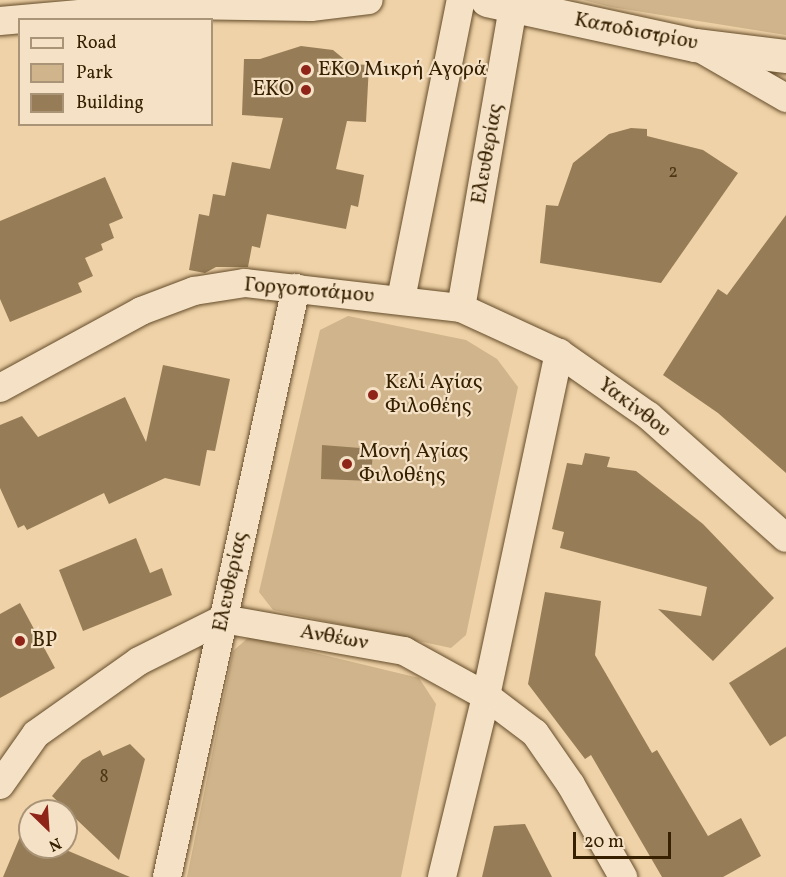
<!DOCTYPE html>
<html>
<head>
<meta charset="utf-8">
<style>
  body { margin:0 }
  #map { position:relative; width:786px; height:877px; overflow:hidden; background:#efd2a7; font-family:Vollkorn,serif }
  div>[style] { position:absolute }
  .green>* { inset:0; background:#d0b48b }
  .building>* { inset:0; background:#967d57 }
  .roads { filter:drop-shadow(0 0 2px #644c2a) drop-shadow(0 0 2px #644c2a) }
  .minor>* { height:28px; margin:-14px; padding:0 14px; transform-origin:14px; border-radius:14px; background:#f5e2c6 }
  .secondary>* { height:33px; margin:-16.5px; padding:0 16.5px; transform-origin:16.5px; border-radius:16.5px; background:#f5e2c6 }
  .dots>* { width:16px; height:16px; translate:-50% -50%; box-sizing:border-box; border:3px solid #f5e2c6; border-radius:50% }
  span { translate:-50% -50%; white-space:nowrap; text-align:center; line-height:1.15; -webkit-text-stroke:4.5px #f5e2c6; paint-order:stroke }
  .number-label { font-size:18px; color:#4e3716 }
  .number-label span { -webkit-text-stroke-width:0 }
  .street-label { font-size:21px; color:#362000 }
  .poi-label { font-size:21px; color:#362000 }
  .left { translate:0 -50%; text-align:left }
  .right { translate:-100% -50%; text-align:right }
  .legend { position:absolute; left:18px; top:18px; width:195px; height:108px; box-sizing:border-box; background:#f5e2c6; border:2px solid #a99477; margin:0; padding:8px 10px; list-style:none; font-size:18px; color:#362000 }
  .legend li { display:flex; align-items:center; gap:12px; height:30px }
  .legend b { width:30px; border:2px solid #a99477 }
  .north { position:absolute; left:18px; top:799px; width:60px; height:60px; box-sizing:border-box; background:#f5e2c6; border:2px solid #a99477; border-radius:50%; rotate:155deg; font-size:16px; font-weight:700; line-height:24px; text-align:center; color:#362000 }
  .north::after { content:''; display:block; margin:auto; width:21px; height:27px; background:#8f2418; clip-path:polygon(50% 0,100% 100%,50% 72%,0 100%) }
  .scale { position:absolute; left:573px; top:832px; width:98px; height:27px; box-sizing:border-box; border:3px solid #362000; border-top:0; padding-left:8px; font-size:18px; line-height:21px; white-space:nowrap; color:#362000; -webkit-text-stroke:4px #f5e2c6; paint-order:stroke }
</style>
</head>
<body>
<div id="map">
  <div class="green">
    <i style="clip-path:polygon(583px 0,786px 0,786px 35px,611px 7px)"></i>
    <i style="clip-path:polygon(348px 316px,466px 340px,497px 359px,518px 387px,466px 635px,451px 648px,273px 610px,259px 592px,320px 330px)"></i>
    <i style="clip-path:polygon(249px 637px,419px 678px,436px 704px,401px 877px,187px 877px,233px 651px)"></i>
  </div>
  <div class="building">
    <i style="clip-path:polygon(301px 46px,333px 50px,350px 64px,369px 65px,366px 122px,347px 121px,336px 169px,364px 175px,358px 207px,351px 205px,346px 229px,267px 214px,260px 248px,252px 246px,248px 267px,216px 267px,205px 273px,189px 270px,199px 214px,209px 216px,213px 194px,225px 196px,232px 162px,270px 169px,283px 118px,242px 115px,244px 59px,260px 59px)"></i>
    <i style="clip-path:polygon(631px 128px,647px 129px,647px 136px,703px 150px,738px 173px,661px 283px,540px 263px,546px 205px,558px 206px,573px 163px,609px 134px)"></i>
    <i style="clip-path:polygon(105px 177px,123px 218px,109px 224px,114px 238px,101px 244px,103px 250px,85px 258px,93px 276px,78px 283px,82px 292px,10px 322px,0 299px,0 221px)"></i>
    <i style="clip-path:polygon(786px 215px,786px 473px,718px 413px,663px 375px,718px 289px,727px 295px)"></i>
    <i style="clip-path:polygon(163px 365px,230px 379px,215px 451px,207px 450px,200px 486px,165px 478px,109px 504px,104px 493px,27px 530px,24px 525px,18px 528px,0 488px,0 425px,22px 416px,38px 437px,125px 397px,146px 442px)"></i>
    <i style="clip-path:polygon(322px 445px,373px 449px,371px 481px,321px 479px)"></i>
    <i style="clip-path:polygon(585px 453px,610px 457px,607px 467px,636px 471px,703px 524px,774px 598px,713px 661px,658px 609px,701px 616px,707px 587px,560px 548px,564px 532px,552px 529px,567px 463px,582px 465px)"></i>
    <i style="clip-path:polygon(136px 538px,150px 573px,162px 568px,172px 595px,83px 631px,59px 570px)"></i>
    <i style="clip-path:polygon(545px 592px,601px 601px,595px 655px,652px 753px,657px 750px,708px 836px,741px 818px,761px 856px,723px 877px,662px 877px,591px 755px,585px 759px,528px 684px)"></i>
    <i style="clip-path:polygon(20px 603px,55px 668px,0 698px,0 614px)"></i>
    <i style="clip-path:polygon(786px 647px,786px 736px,770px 746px,729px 683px)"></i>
    <i style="clip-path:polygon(130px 744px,145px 759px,119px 860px,52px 796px,82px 760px,100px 750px,103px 756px)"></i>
    <i style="clip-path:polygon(525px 824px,552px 877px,482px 877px,494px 826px)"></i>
    <i style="clip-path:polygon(22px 832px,30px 835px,30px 847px,59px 847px,130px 877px,3px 877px)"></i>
  </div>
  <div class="roads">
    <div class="minor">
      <i style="left:0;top:21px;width:181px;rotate:-5.1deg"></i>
      <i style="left:180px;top:5px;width:131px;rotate:0.9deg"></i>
      <i style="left:311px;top:7px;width:58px;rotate:-6.9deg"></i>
      <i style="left:696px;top:46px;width:104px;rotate:30deg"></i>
      <i style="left:401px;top:299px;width:305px;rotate:-78.7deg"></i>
      <i style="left:461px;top:308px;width:313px;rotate:-80.2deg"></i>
      <i style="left:0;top:388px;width:161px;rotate:-28.6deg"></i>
      <i style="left:141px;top:311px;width:57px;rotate:-20.7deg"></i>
      <i style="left:194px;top:291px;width:52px;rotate:-8.9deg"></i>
      <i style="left:245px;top:283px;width:217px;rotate:6.6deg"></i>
      <i style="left:461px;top:308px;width:108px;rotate:24.7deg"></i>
      <i style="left:559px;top:353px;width:110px;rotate:35deg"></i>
      <i style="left:649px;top:416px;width:183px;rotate:41.7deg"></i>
      <i style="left:0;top:785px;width:62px;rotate:-54.8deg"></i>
      <i style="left:36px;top:734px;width:126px;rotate:-35.3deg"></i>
      <i style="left:139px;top:661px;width:94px;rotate:-26.6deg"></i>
      <i style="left:223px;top:619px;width:184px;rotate:10deg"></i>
      <i style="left:404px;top:651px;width:94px;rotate:28.8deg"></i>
      <i style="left:486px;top:696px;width:61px;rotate:37.1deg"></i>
      <i style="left:535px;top:733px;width:63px;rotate:55.3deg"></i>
      <i style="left:571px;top:785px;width:106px;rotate:60.5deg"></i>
      <i style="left:167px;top:877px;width:603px;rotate:-77.65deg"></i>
      <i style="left:442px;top:877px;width:186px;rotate:-76.3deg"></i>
      <i style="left:486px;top:696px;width:351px;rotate:-78deg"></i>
    </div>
    <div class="secondary">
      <i style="left:487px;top:0;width:213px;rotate:12.2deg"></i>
      <i style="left:695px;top:45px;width:92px;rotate:6.9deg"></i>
    </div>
  </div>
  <div class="dots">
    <i style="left:306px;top:70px;background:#8f2418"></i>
    <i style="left:306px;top:90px;background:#8f2418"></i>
    <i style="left:373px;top:395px;background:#8f2418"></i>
    <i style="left:347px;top:464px;background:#8f2418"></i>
    <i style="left:20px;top:641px;background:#8f2418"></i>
  </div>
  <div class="number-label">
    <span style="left:673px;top:173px">2</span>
    <span style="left:104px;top:778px">8</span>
  </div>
  <div class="street-label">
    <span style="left:636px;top:32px;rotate:11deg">Καποδιστρίου</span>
    <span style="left:488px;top:154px;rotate:-80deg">Ελευθερίας</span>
    <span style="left:309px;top:291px;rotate:5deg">Γοργοποτάμου</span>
    <span style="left:634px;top:408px;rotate:37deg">Υακίνθου</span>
    <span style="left:231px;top:582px;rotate:-78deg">Ελευθερίας</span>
    <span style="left:334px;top:638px;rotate:10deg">Ανθέων</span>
  </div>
  <div class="poi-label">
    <span class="left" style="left:318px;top:70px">ΕΚΟ Μικρή Αγορά</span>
    <span class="right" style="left:294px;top:90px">EKO</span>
    <span class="left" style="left:385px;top:395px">Κελί Αγίας<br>Φιλοθέης</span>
    <span class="left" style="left:359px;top:464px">Μονή Αγίας<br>Φιλοθέης</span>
    <span class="left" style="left:32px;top:641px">BP</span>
  </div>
  <ul class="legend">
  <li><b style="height:8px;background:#f5e2c6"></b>Road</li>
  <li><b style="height:16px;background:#d0b48b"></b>Park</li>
  <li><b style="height:16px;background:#967d57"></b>Building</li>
  </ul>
  <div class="north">N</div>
  <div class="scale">20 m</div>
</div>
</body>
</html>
